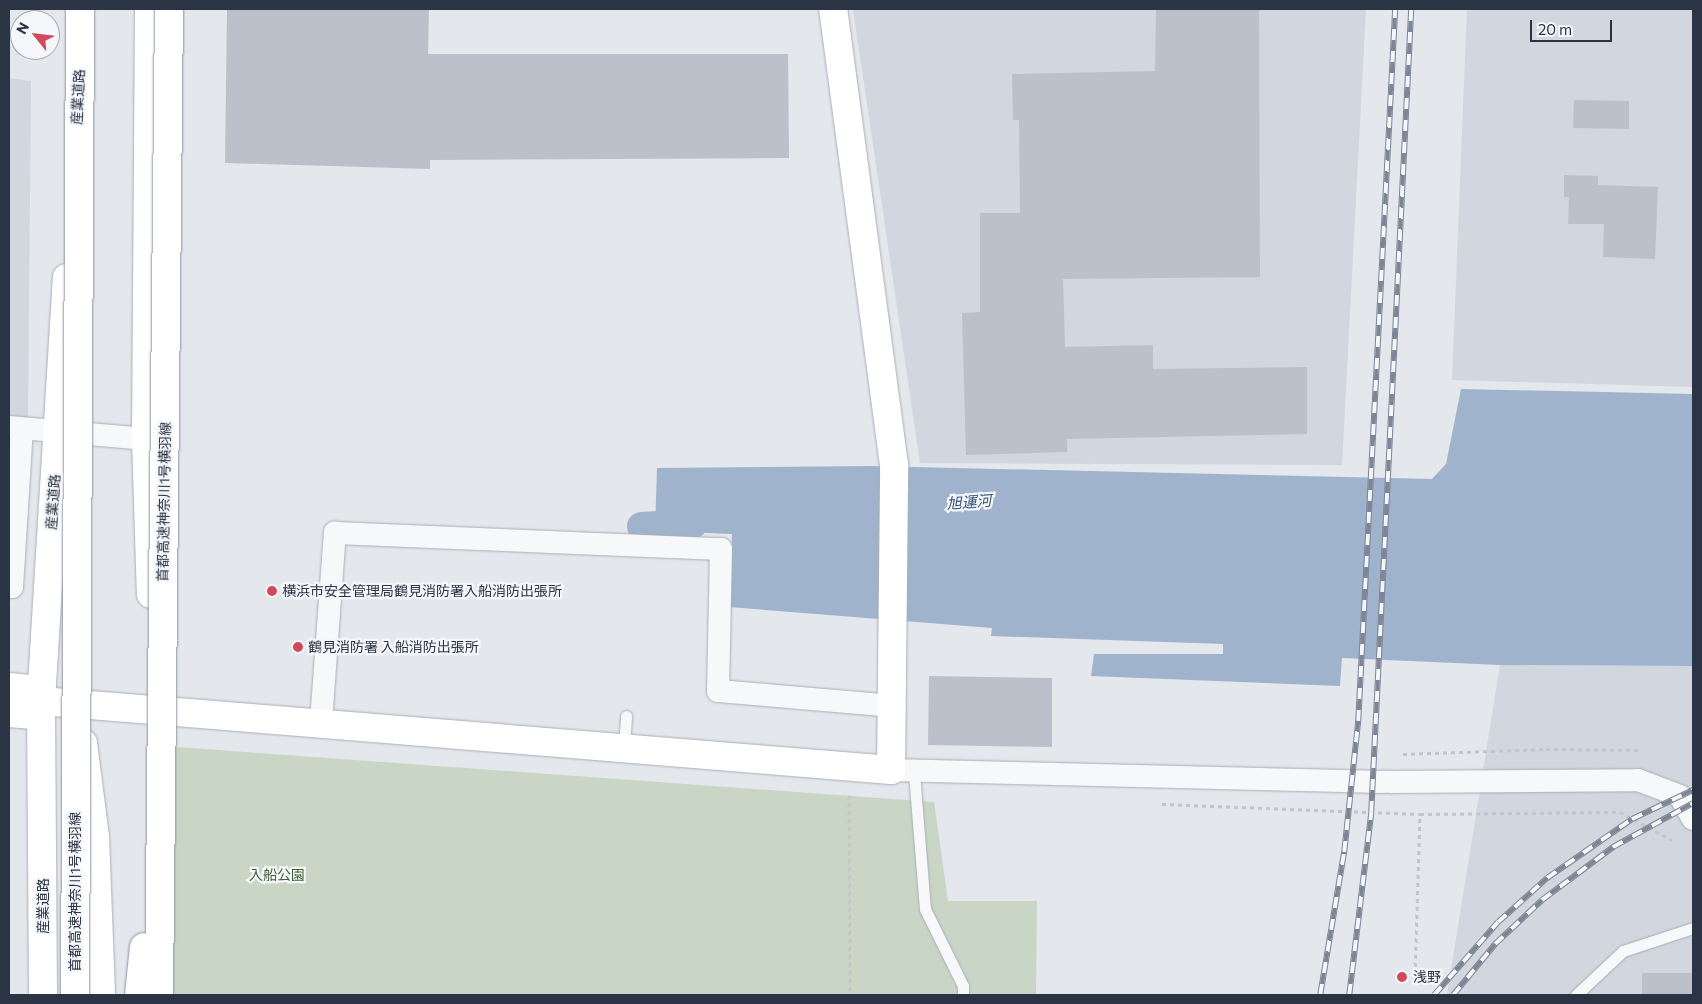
<!DOCTYPE html>
<html>
<head>
<meta charset="utf-8">
<style>
  body { margin:0 }
  #map { position:relative; width:1702px; height:1004px; overflow:hidden; background:#e4e7ec; font-family:Commissioner,"Noto Sans JP",sans-serif }
  div>[style] { position:absolute }
  .built>* { inset:0; background:#d2d6de }
  .green>* { inset:0; background:#c9d6c5 }
  .water>* { inset:0; background:#9fb4cc }
  .canal>* { height:29px; margin:-14.5px; padding:0 14.5px; transform-origin:14.5px; border-radius:14.5px; background:#9fb4cc }
  .building>* { inset:0; background:#bbc0ca }
  .path>* { height:3px; margin-top:-1.5px; transform-origin:0; background:repeating-linear-gradient(90deg,#c2c5cb 0 4px,transparent 0 8px) }
  .roads { filter:drop-shadow(0 0 1px #a9aeb7) drop-shadow(0 0 1px #a9aeb7) }
  .lane>* { height:11px; margin:-5.5px; padding:0 5.5px; transform-origin:5.5px; border-radius:5.5px; background:#f7f8fa }
  .street>* { height:22px; margin:-11px; padding:0 11px; transform-origin:11px; border-radius:11px; background:#f7f8fa }
  .secondary>* { height:28px; margin:-14px; padding:0 14px; transform-origin:14px; border-radius:14px; background:#fff }
  .primary>* { height:28px; margin:-14px; padding:0 14px; transform-origin:14px; border-radius:14px; background:#fff }
  .highway>* { height:28px; margin:-14px; padding:0 14px; transform-origin:14px; border-radius:14px; background:#fff }
  .rail>* { height:5.5px; margin-top:-2.75px; transform-origin:0; background:repeating-linear-gradient(90deg,#f4f6f9 0 11px,#7d8696 0 22px); box-sizing:border-box; border-block:1px solid #7d8696 }
  .bridges { filter:drop-shadow(0 0 1px #8b94a3) drop-shadow(0 0 1px #8b94a3) }
  .highway-bridge>* { height:28px; margin:-14px; padding:0 14px; transform-origin:14px; border-radius:14px; background:#fff }
  .dots>* { width:14px; height:14px; translate:-50% -50%; box-sizing:border-box; border:2px solid #f4f6f9; border-radius:50% }
  span { translate:-50% -50%; white-space:nowrap; text-align:center; line-height:1.15; -webkit-text-stroke:4.5px #f4f6f9; paint-order:stroke }
  .street-label { font-size:14px; color:#2b3445 }
  .poi-label { font-size:14px; color:#2b3445 }
  .left { translate:0 -50%; text-align:left }
  .park-label { font-size:14px; color:#3f6138 }
  .water-label { font-size:15px; color:#34527a; font-style:italic }
  .frame { position:absolute; inset:0; border:10px solid #2b3445; pointer-events:none }
  .north { position:absolute; left:10px; top:10px; width:50px; height:50px; box-sizing:border-box; background:#f4f6f9; border:1px solid #a4a8b1; border-radius:50%; rotate:299deg; font-size:14px; font-weight:700; line-height:20px; text-align:center; color:#2b3445 }
  .north::after { content:''; display:block; margin:auto; width:18px; height:22px; background:#d1495b; clip-path:polygon(50% 0,100% 100%,50% 72%,0 100%) }
  .scale { position:absolute; left:1530px; top:20px; width:82px; height:22px; box-sizing:border-box; border:2px solid #2b3445; border-top:0; padding-left:6px; font-size:15px; line-height:18px; white-space:nowrap; color:#2b3445; -webkit-text-stroke:4px #f4f6f9; paint-order:stroke }
</style>
</head>
<body>
<div id="map">
  <div class="built">
    <i style="clip-path:polygon(853px 9px,1366px 9px,1342px 465px,920px 463px)"></i>
    <i style="clip-path:polygon(1467px 9px,1693px 9px,1693px 387px,1452px 380px)"></i>
    <i style="clip-path:polygon(9px 78px,31px 81px,28px 420px,9px 417px)"></i>
    <i style="clip-path:polygon(1500px 665px,1693px 666px,1693px 995px,1447px 995px)"></i>
  </div>
  <div class="green">
    <i style="clip-path:polygon(162px 746px,934px 802px,948px 901px,1037px 901px,1036px 995px,148px 995px)"></i>
  </div>
  <div class="water">
    <i style="clip-path:polygon(1461px 389px,1693px 394px,1693px 666px,1500px 665px,1342px 658px,1340px 686px,1091px 676px,1094px 654px,1223px 654px,1223px 644px,991px 636px,992px 628px,729px 607px,732px 534px,655px 531px,657px 468px,871px 466px,1432px 479px,1446px 464px)"></i>
  </div>
  <div class="canal">
    <i style="left:641px;top:526px;width:52px;rotate:-3.3deg"></i>
  </div>
  <div class="building">
    <i style="clip-path:polygon(227px 9px,429px 9px,428px 54px,788px 54px,789px 158px,430px 160px,430px 169px,225px 163px)"></i>
    <i style="clip-path:polygon(1156px 9px,1259px 9px,1260px 277px,1063px 279px,1065px 347px,1153px 345px,1153px 369px,1307px 367px,1307px 434px,1067px 439px,1067px 452px,966px 455px,962px 313px,980px 312px,980px 213px,1020px 213px,1019px 120px,1013px 120px,1012px 74px,1155px 71px)"></i>
    <i style="clip-path:polygon(1574px 100px,1629px 101px,1629px 129px,1573px 128px)"></i>
    <i style="clip-path:polygon(1564px 175px,1598px 176px,1598px 185px,1658px 187px,1655px 259px,1603px 257px,1604px 224px,1568px 224px,1569px 197px,1564px 197px)"></i>
    <i style="clip-path:polygon(929px 676px,1052px 678px,1052px 747px,928px 745px)"></i>
    <i style="clip-path:polygon(1642px 973px,1693px 973px,1693px 995px,1642px 995px)"></i>
  </div>
  <div class="path">
    <i style="left:1403px;top:754px;width:143px;rotate:-2deg"></i>
    <i style="left:1546px;top:749px;width:93px;rotate:0.6deg"></i>
    <i style="left:849px;top:795px;width:200px;rotate:89.7deg"></i>
    <i style="left:1162px;top:804px;width:258px;rotate:2.2deg"></i>
    <i style="left:1420px;top:814px;width:200px;rotate:-0.6deg"></i>
    <i style="left:1620px;top:812px;width:59px;rotate:28.3deg"></i>
    <i style="left:1415px;top:974px;width:160px;rotate:-88.2deg"></i>
  </div>
  <div class="roads">
    <div class="lane">
      <i style="left:624px;top:746px;width:30px;rotate:-86deg"></i>
      <i style="left:914px;top:773px;width:136px;rotate:85.4deg"></i>
      <i style="left:925px;top:909px;width:86px;rotate:63.7deg"></i>
      <i style="left:963px;top:986px;width:9px;rotate:90deg"></i>
      <i style="left:1576px;top:995px;width:64px;rotate:-43.1deg"></i>
      <i style="left:1623px;top:951px;width:74px;rotate:-18.2deg"></i>
    </div>
    <div class="street">
      <i style="left:9px;top:427px;width:138px;rotate:5deg"></i>
      <i style="left:9px;top:587px;width:3px"></i>
      <i style="left:12px;top:587px;width:158px;rotate:-86.4deg"></i>
      <i style="left:321px;top:722px;width:190px;rotate:-85.8deg"></i>
      <i style="left:335px;top:533px;width:386px;rotate:2.4deg"></i>
      <i style="left:721px;top:549px;width:142px;rotate:91.2deg"></i>
      <i style="left:718px;top:691px;width:177px;rotate:4.9deg"></i>
      <i style="left:891px;top:770px;width:482px;rotate:1.4deg"></i>
      <i style="left:1373px;top:782px;width:265px;rotate:-0.4deg"></i>
      <i style="left:1638px;top:780px;width:45px;rotate:20.9deg"></i>
      <i style="left:1680px;top:796px;width:26px;rotate:61deg"></i>
    </div>
    <div class="secondary">
      <i style="left:9px;top:687px;width:22px;rotate:5deg"></i>
      <i style="left:31px;top:689px;width:16px;rotate:50deg"></i>
      <i style="left:41px;top:701px;width:853px;rotate:4.64deg"></i>
      <i style="left:891px;top:770px;width:305px;rotate:-89.4deg"></i>
      <i style="left:894px;top:465px;width:460px;rotate:-97.6deg"></i>
      <i style="left:9px;top:713px;width:22px;rotate:5deg"></i>
      <i style="left:31px;top:715px;width:17px;rotate:-54deg"></i>
    </div>
    <div class="primary">
      <i style="left:149px;top:9px;width:430px;rotate:90.4deg"></i>
      <i style="left:146px;top:439px;width:155px;rotate:88.2deg"></i>
      <i style="left:43px;top:995px;width:294px;rotate:-90.4deg"></i>
      <i style="left:41px;top:701px;width:424px;rotate:-86.5deg"></i>
    </div>
    <div class="highway">
      <i style="left:83px;top:743px;width:95px;rotate:82.7deg"></i>
      <i style="left:95px;top:837px;width:158px;rotate:87.8deg"></i>
    </div>
  </div>
  <div class="rail">
    <i style="left:1320px;top:995px;width:145px;rotate:-80.5deg"></i>
    <i style="left:1344px;top:852px;width:132px;rotate:-83.9deg"></i>
    <i style="left:1358px;top:721px;width:713px;rotate:-87.03deg"></i>
    <i style="left:1349px;top:995px;width:184px;rotate:-83.1deg"></i>
    <i style="left:1371px;top:812px;width:804px;rotate:-87.15deg"></i>
    <i style="left:1434px;top:995px;width:97px;rotate:-48.8deg"></i>
    <i style="left:1498px;top:922px;width:66px;rotate:-41.9deg"></i>
    <i style="left:1547px;top:878px;width:103px;rotate:-34.8deg"></i>
    <i style="left:1632px;top:819px;width:68px;rotate:-25.4deg"></i>
    <i style="left:1453px;top:995px;width:66px;rotate:-50.5deg"></i>
    <i style="left:1495px;top:944px;width:64px;rotate:-43.1deg"></i>
    <i style="left:1542px;top:900px;width:89px;rotate:-36.7deg"></i>
    <i style="left:1613px;top:847px;width:91px;rotate:-28.8deg"></i>
  </div>
  <div class="bridges">
    <div class="highway-bridge">
      <i style="left:75px;top:995px;width:986px;rotate:-89.71deg"></i>
      <i style="left:139px;top:995px;width:48px;rotate:-84.1deg"></i>
      <i style="left:159px;top:995px;width:986px;rotate:-89.42deg"></i>
    </div>
  </div>
  <div class="dots">
    <i style="left:272px;top:591px;background:#d1495b"></i>
    <i style="left:298px;top:647px;background:#d1495b"></i>
    <i style="left:1402px;top:977px;background:#d1495b"></i>
  </div>
  <div class="street-label">
    <span style="left:78px;top:97px;rotate:-87deg">産業道路</span>
    <span style="left:53px;top:502px;rotate:-86deg">産業道路</span>
    <span style="left:164px;top:502px;rotate:-89deg">首都高速神奈川1号横羽線</span>
    <span style="left:75px;top:892px;rotate:-90deg">首都高速神奈川1号横羽線</span>
    <span style="left:43px;top:906px;rotate:-90deg">産業道路</span>
  </div>
  <div class="poi-label">
    <span class="left" style="left:282px;top:591px">横浜市安全管理局鶴見消防署入船消防出張所</span>
    <span class="left" style="left:308px;top:647px">鶴見消防署 入船消防出張所</span>
    <span class="left" style="left:1413px;top:977px">浅野</span>
  </div>
  <div class="park-label">
    <span style="left:277px;top:875px">入船公園</span>
  </div>
  <div class="water-label">
    <span style="left:969px;top:502px;rotate:-4deg">旭運河</span>
  </div>
  <div class="frame"></div>
  <div class="north">N</div>
  <div class="scale">20 m</div>
</div>
</body>
</html>
